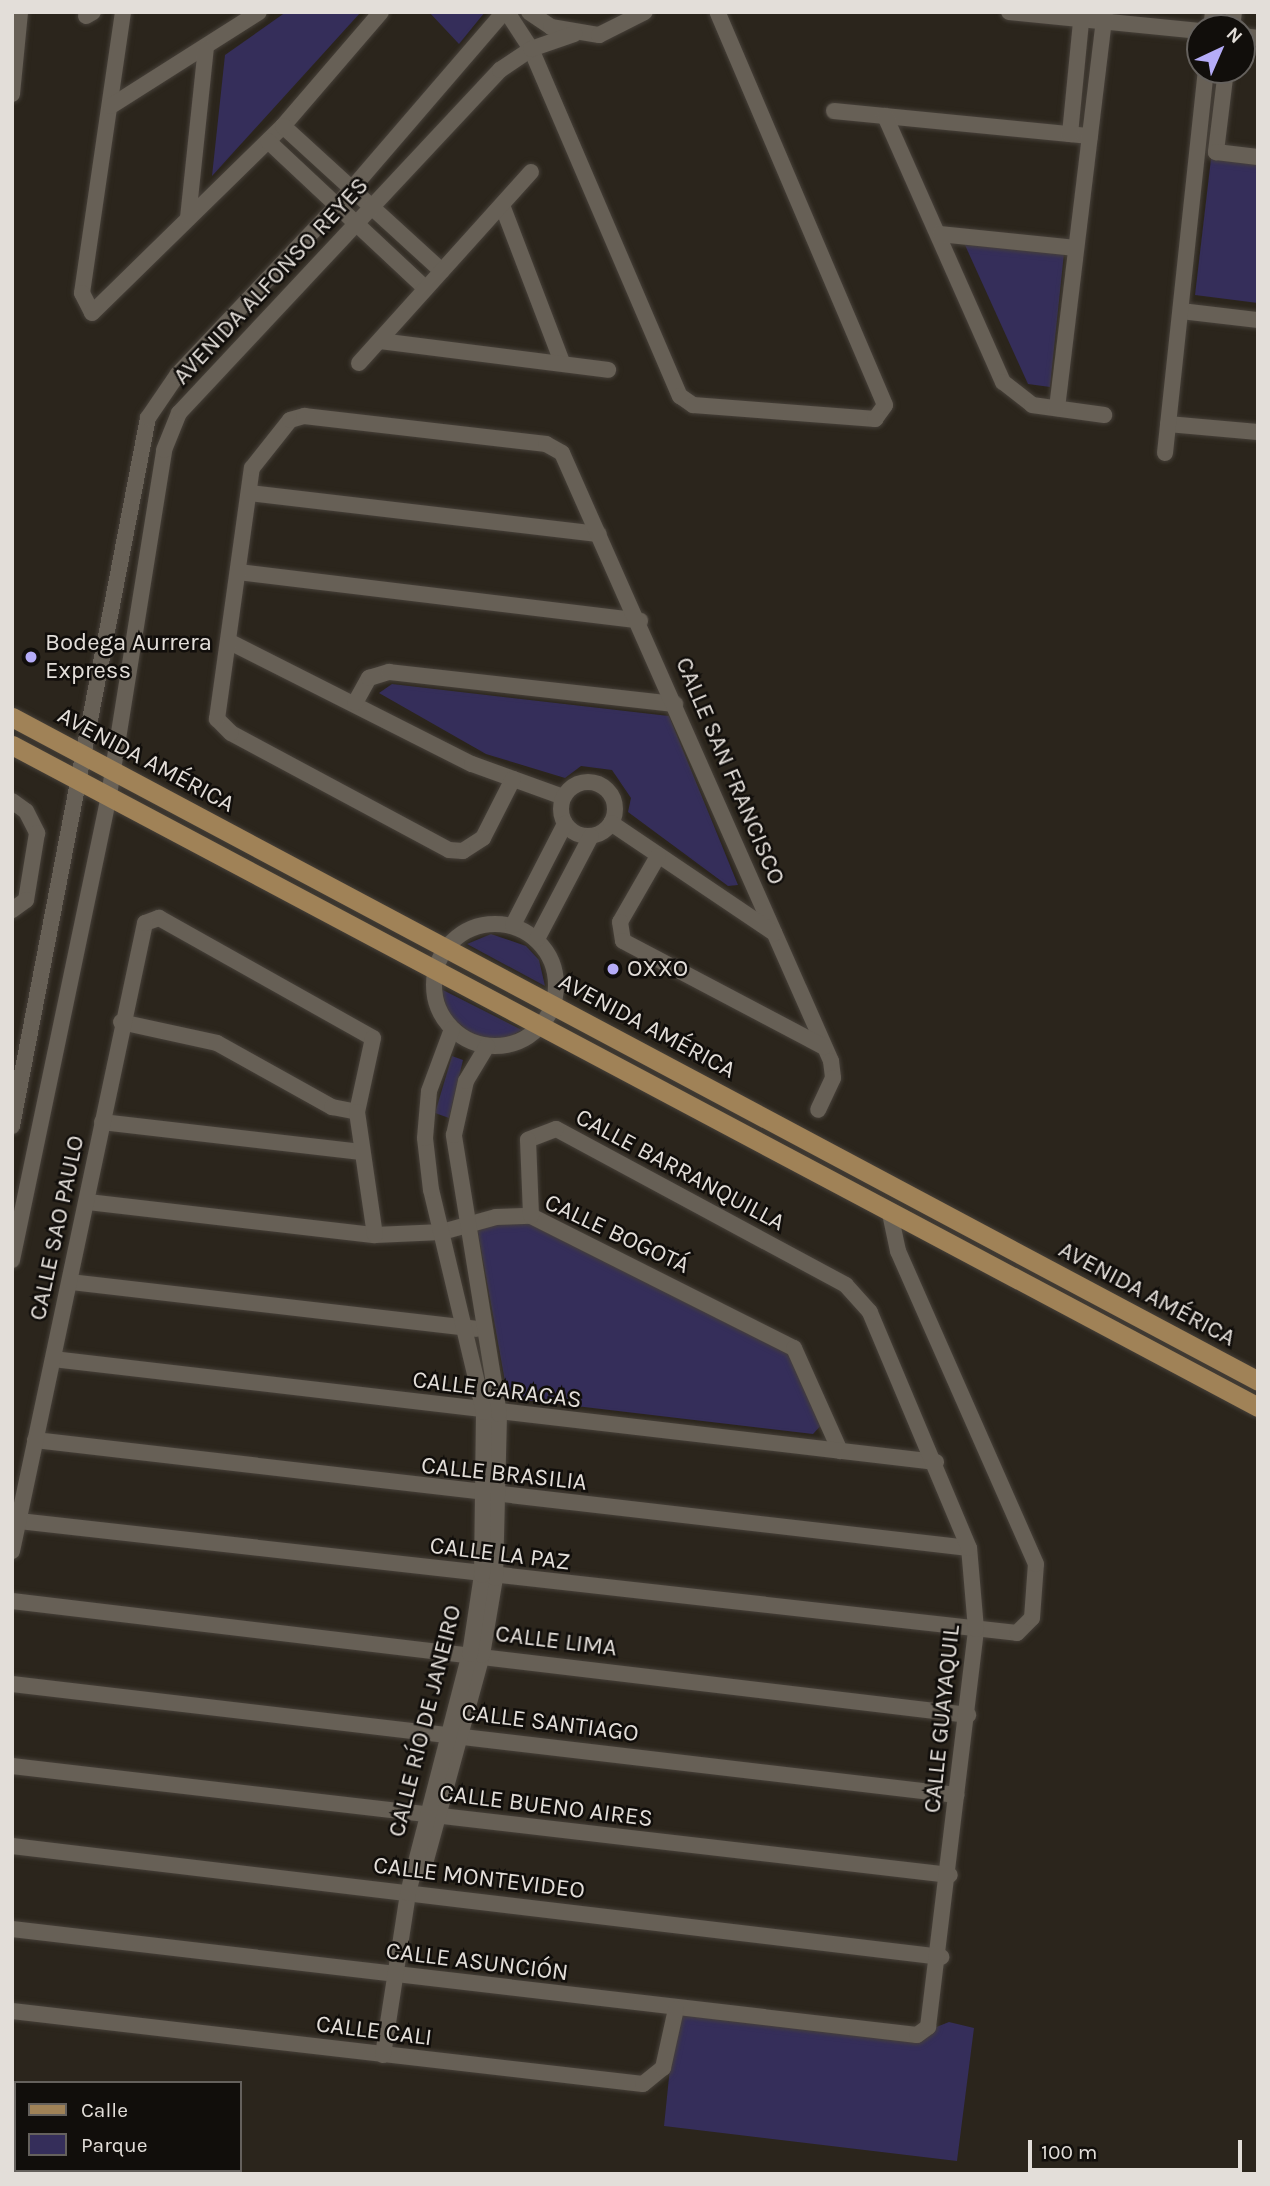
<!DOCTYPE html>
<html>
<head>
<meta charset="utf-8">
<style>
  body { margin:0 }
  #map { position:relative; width:1270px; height:2186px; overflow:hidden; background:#2b251c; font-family:Karla,sans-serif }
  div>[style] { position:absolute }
  .green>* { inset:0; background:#352e5a }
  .roads { filter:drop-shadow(0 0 2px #464039) drop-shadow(0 0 2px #464039) }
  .minor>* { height:16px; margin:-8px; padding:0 8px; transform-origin:8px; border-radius:8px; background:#676056 }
  .minor>.ring { margin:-8px; padding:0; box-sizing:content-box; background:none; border:16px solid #676056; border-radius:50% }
  .major>* { height:19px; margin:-9.5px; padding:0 9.5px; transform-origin:9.5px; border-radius:9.5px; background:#a08257 }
  .dots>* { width:19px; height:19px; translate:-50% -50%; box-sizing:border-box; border:4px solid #110e0b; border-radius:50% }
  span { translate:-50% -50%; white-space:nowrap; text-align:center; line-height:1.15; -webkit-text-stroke:5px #110e0b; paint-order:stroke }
  .street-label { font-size:24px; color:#e3ded9 }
  .poi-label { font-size:24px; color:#e3ded9 }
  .left { translate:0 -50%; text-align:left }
  .frame { position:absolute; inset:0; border:14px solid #e3ded9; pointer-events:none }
  .legend { position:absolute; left:14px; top:2081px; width:228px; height:91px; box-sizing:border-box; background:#110e0b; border:2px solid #65615d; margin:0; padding:9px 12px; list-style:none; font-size:21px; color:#e3ded9 }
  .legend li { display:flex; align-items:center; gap:14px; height:35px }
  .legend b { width:35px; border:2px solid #65615d }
  .north { position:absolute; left:1186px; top:14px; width:70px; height:70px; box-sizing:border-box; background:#110e0b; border:2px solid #65615d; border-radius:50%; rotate:44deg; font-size:19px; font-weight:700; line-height:28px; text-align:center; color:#e3ded9 }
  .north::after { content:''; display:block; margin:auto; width:24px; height:32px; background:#b5acf8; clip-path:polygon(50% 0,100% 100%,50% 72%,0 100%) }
  .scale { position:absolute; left:1028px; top:2140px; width:214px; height:32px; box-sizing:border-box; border:4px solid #e3ded9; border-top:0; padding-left:9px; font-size:21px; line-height:24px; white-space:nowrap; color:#e3ded9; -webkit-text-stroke:5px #110e0b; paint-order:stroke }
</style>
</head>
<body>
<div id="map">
  <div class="green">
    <i style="clip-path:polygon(286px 12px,361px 12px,212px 176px,225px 55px)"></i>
    <i style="clip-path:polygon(429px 12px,485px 12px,459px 44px)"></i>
    <i style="clip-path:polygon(1211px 159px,1258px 164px,1258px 303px,1195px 295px)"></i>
    <i style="clip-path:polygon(965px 245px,1064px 253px,1050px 387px,1028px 384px)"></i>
    <i style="clip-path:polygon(392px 684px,669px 716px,738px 885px,728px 886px,628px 812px,631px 798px,612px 770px,581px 766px,565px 778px,486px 754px,379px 693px)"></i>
    <i style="clip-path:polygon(491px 934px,526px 946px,539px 960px,545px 986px,467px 944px)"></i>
    <i style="clip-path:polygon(441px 989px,522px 1030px,504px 1040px,479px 1040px,449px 1015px)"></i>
    <i style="clip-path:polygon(452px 1056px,463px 1060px,449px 1118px,435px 1113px)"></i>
    <i style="clip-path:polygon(520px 1221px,554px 1229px,793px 1353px,825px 1421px,813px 1434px,508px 1398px,477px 1227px)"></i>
    <i style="clip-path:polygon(676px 2009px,916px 2035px,949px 2022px,974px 2028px,957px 2161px,664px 2126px)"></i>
  </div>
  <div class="roads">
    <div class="minor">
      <i style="left:123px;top:12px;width:284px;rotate:98.3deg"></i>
      <i style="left:82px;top:293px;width:22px;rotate:63deg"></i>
      <i style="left:92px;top:313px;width:267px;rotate:-44.4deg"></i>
      <i style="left:283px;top:126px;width:150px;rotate:-49.3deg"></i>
      <i style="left:507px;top:12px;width:44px;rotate:57deg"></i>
      <i style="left:531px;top:49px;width:378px;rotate:66.8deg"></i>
      <i style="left:680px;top:396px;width:16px;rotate:35deg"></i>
      <i style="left:693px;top:405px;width:183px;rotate:4.4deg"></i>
      <i style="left:875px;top:419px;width:17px;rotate:-54deg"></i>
      <i style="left:885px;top:405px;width:427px;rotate:-113.1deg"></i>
      <i style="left:529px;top:12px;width:27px;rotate:34deg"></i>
      <i style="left:551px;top:27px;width:49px;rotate:9.5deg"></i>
      <i style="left:599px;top:35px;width:51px;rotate:-26.6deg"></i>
      <i style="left:1009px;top:12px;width:192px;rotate:5.7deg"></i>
      <i style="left:86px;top:16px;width:8px;rotate:-30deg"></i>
      <i style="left:1211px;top:28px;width:16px;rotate:-83deg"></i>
      <i style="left:1232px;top:28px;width:16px;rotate:-83deg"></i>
      <i style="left:1242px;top:36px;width:16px;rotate:7deg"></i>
      <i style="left:1226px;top:70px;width:83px;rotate:97deg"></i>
      <i style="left:1216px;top:152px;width:42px;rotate:6.8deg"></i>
      <i style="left:12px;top:94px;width:82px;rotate:-84.4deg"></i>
      <i style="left:111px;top:106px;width:175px;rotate:-32.4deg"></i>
      <i style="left:834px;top:111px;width:257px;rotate:5.6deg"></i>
      <i style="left:885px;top:116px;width:291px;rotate:66.1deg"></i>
      <i style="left:1003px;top:382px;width:37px;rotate:38deg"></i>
      <i style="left:1032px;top:405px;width:73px;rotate:7.9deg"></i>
      <i style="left:283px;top:126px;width:215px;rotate:42.4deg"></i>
      <i style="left:1070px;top:134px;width:123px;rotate:-84.4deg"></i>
      <i style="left:268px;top:141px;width:216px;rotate:43.1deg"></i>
      <i style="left:502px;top:205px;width:168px;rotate:69.1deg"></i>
      <i style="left:188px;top:218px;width:171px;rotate:-84deg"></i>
      <i style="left:940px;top:234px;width:136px;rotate:5.9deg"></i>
      <i style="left:1181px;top:311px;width:78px;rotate:6.7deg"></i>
      <i style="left:380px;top:341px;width:230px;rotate:7.2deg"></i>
      <i style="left:359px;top:363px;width:257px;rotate:-48deg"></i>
      <i style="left:1057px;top:408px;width:399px;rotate:-83.1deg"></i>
      <i style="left:1168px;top:424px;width:90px;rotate:5.1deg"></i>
      <i style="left:1165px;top:453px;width:385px;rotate:-83.9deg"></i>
      <i style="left:249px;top:493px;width:352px;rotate:6.7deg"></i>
      <i style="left:238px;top:572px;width:405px;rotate:6.9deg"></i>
      <i style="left:228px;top:641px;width:273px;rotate:26.8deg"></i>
      <i style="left:472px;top:764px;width:97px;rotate:19.9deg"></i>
      <i style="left:355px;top:703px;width:29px;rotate:-61deg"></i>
      <i style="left:369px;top:678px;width:21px;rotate:-17deg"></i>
      <i style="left:389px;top:672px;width:288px;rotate:6.4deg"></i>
      <i style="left:513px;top:779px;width:66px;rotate:117deg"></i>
      <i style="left:483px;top:838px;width:24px;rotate:147deg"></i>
      <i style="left:463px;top:851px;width:14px;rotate:-176deg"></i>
      <i style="left:449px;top:850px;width:247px;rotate:-151.8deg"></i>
      <i style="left:231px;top:733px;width:20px;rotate:-135deg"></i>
      <i style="left:217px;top:719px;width:253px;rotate:-82.1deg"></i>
      <i style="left:252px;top:468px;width:61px;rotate:-51.6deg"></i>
      <i style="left:290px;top:420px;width:15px;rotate:-16deg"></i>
      <i style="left:304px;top:416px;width:244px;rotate:6.6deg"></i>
      <i style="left:546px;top:444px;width:18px;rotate:29deg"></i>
      <i style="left:562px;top:453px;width:665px;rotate:66.13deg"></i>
      <i style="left:831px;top:1061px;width:17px;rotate:83deg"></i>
      <i style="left:833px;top:1078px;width:35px;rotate:115deg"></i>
      <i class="ring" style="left:561px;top:782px;width:38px;height:38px"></i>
      <i style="left:12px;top:801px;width:17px;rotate:36deg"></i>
      <i style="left:26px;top:811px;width:25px;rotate:63deg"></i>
      <i style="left:37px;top:833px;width:68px;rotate:99.3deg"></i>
      <i style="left:26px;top:900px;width:17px;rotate:144deg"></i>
      <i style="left:611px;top:823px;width:197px;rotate:34deg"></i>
      <i style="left:658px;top:856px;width:76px;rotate:119.9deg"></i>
      <i style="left:620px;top:922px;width:19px;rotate:81deg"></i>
      <i style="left:623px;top:941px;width:227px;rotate:27.8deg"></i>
      <i class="ring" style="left:434px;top:924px;width:106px;height:106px"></i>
      <i style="left:513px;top:925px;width:114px;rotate:-62.8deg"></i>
      <i style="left:537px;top:939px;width:116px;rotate:-62.3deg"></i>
      <i style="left:121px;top:1022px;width:98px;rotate:12.3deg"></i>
      <i style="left:217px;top:1043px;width:132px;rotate:29.1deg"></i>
      <i style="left:332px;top:1107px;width:25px;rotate:11deg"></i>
      <i style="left:102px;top:1122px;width:261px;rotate:6.6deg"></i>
      <i style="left:12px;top:1126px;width:721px;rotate:-79.13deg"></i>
      <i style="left:148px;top:418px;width:53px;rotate:-55.7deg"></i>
      <i style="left:178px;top:374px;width:231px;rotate:-46.6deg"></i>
      <i style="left:337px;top:206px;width:256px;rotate:-49.3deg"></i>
      <i style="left:88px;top:1202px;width:289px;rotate:6.6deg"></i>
      <i style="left:375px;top:1235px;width:67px;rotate:-2.6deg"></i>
      <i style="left:442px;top:1232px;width:56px;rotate:-15.5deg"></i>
      <i style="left:496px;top:1217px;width:35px;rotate:-2deg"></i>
      <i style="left:531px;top:1216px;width:294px;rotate:26.7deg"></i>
      <i style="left:794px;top:1348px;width:113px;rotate:65.9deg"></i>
      <i style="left:12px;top:1260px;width:475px;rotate:-78.2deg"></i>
      <i style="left:109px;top:795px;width:349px;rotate:-80.9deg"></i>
      <i style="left:164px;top:450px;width:40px;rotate:-68deg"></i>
      <i style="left:179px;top:413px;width:470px;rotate:-46.9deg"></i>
      <i style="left:500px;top:70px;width:37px;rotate:-34deg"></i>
      <i style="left:531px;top:49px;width:46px;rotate:-19.2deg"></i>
      <i style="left:71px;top:1282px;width:408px;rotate:6.6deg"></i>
      <i style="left:53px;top:1359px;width:889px;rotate:6.65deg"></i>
      <i style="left:35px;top:1440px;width:940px;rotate:6.6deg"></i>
      <i style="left:19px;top:1521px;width:1004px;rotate:6.4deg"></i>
      <i style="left:1017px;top:1633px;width:21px;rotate:-45deg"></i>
      <i style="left:1032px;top:1618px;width:54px;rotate:-85.8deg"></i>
      <i style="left:1036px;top:1564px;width:342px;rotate:-113.8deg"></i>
      <i style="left:898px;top:1251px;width:40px;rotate:-102deg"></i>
      <i style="left:12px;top:1551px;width:642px;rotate:-78.04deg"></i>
      <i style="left:145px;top:923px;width:15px;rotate:-20deg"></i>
      <i style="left:159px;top:918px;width:245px;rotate:29.3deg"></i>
      <i style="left:373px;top:1038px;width:76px;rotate:102.2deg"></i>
      <i style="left:357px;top:1112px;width:124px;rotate:81.7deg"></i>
      <i style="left:12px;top:1601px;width:963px;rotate:6.8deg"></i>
      <i style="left:12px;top:1684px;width:951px;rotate:6.7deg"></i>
      <i style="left:12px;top:1766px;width:944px;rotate:6.63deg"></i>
      <i style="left:12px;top:1846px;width:936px;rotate:6.81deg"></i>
      <i style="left:423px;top:1871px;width:224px;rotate:-74.7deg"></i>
      <i style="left:482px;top:1655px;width:78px;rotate:-80.4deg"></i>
      <i style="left:495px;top:1578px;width:164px;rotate:-88.6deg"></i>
      <i style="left:499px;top:1414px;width:283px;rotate:-99.2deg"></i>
      <i style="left:454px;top:1135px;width:55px;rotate:-77.5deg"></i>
      <i style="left:466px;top:1081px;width:41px;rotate:-59deg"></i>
      <i style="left:12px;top:1929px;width:911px;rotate:6.68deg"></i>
      <i style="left:917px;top:2035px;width:14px;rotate:-36deg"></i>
      <i style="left:928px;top:2027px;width:401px;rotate:-83.1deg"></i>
      <i style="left:976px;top:1629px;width:81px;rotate:-94.9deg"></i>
      <i style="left:969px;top:1548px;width:256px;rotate:-112.8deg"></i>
      <i style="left:870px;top:1312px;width:36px;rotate:-132deg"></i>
      <i style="left:846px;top:1285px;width:329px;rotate:-151.7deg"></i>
      <i style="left:556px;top:1129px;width:30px;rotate:159deg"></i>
      <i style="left:528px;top:1140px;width:76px;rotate:87.7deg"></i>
      <i style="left:12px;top:2011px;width:635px;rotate:6.6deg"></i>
      <i style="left:643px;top:2084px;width:26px;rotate:-39deg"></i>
      <i style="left:663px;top:2068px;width:60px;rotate:-77.6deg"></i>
      <i style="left:383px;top:2055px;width:164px;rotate:-81.2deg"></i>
      <i style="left:408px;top:1893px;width:247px;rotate:-75.5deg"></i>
      <i style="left:470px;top:1654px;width:80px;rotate:-81.4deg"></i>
      <i style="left:482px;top:1575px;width:163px;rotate:-89.3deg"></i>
      <i style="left:484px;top:1412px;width:228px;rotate:-103.4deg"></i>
      <i style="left:431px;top:1190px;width:52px;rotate:-96.6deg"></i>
      <i style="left:425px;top:1138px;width:47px;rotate:-85.1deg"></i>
      <i style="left:429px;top:1091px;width:66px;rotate:-69.6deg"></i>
    </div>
    <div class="major">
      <i style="left:12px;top:717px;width:1412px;rotate:28.05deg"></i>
      <i style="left:12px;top:745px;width:1411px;rotate:27.98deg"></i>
    </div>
  </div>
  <div class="dots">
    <i style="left:31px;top:657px;background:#b5acf8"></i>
    <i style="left:613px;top:969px;background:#b5acf8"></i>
  </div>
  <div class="street-label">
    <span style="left:271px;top:281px;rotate:-47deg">AVENIDA ALFONSO REYES</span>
    <span style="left:146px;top:760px;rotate:28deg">AVENIDA AMÉRICA</span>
    <span style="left:730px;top:771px;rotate:67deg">CALLE SAN FRANCISCO</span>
    <span style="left:647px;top:1026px;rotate:28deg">AVENIDA AMÉRICA</span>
    <span style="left:680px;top:1170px;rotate:28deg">CALLE BARRANQUILLA</span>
    <span style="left:57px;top:1228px;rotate:-78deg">CALLE SAO PAULO</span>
    <span style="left:617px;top:1234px;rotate:25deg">CALLE BOGOTÁ</span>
    <span style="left:1147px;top:1294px;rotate:28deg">AVENIDA AMÉRICA</span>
    <span style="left:497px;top:1390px;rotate:7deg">CALLE CARACAS</span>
    <span style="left:504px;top:1474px;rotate:6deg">CALLE BRASILIA</span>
    <span style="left:500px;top:1554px;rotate:7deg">CALLE LA PAZ</span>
    <span style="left:556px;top:1641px;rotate:7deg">CALLE LIMA</span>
    <span style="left:942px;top:1719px;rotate:-84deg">CALLE GUAYAQUIL</span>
    <span style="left:425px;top:1721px;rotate:-76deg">CALLE RÍO DE JANEIRO</span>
    <span style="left:550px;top:1723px;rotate:7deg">CALLE SANTIAGO</span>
    <span style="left:546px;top:1806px;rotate:7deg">CALLE BUENO AIRES</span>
    <span style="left:479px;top:1878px;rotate:7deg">CALLE MONTEVIDEO</span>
    <span style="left:477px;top:1962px;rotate:7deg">CALLE ASUNCIÓN</span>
    <span style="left:374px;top:2031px;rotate:7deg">CALLE CALI</span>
  </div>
  <div class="poi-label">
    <span class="left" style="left:45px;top:657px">Bodega Aurrera<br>Express</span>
    <span class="left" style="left:627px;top:969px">OXXO</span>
  </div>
  <div class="frame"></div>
  <ul class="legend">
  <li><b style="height:9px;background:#a08257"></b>Calle</li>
  <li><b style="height:19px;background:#352e5a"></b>Parque</li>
  </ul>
  <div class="north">N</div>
  <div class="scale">100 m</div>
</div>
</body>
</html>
